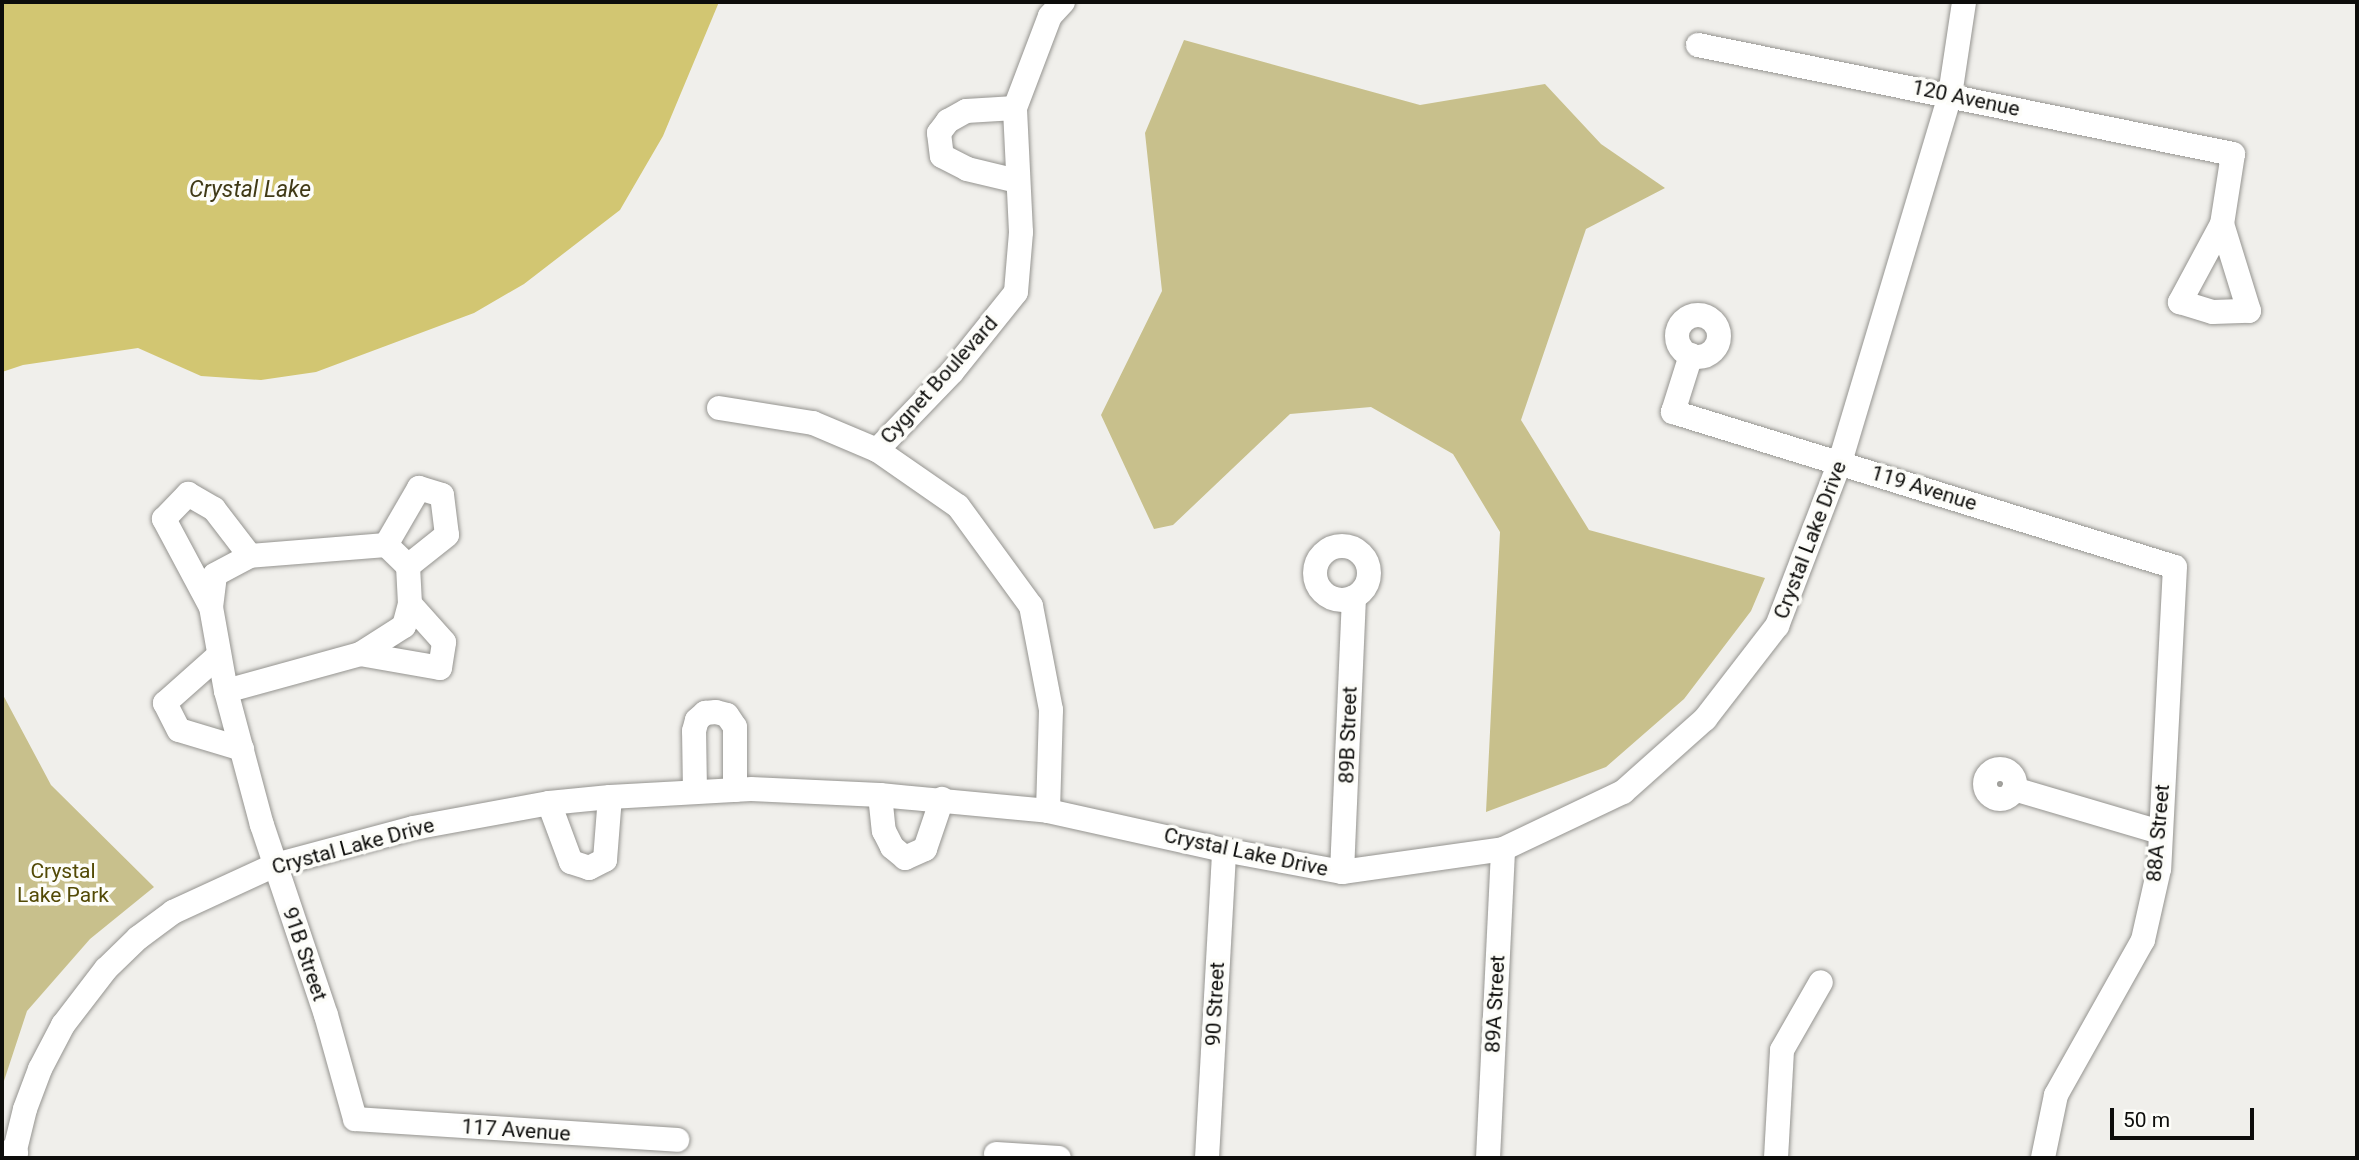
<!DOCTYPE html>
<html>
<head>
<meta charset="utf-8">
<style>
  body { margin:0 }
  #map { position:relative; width:2359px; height:1160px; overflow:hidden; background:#f0efeb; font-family:Roboto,sans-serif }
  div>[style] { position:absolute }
  .green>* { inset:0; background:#c8c08c }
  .water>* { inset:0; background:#d2c672 }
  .roads { filter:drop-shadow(0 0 2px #959490) drop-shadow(0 0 2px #959490) }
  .minor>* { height:24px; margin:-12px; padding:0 12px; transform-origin:12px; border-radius:12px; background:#fff }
  .minor>.ring { margin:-12px; padding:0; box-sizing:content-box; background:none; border:24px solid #fff; border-radius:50% }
  .major>* { height:30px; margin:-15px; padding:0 15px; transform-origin:15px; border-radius:15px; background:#fff }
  span { translate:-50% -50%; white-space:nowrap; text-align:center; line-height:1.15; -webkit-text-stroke:7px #fdfdf9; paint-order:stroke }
  .street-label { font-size:21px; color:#0d0d0b }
  .park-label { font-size:21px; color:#534a06 }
  .water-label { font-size:23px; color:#403a16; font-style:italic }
  .frame { position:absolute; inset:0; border:4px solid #0d0d0b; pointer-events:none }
  .scale { position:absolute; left:2110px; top:1108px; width:144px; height:32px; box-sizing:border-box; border:4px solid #0d0d0b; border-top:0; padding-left:9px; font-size:21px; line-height:24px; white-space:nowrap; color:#0d0d0b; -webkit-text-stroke:5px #fdfdf9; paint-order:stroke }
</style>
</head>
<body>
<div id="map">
  <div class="green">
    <i style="clip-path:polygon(1184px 40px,1420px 105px,1545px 84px,1601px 144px,1665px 188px,1586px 229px,1521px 420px,1589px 530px,1765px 578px,1751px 611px,1684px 699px,1606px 767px,1486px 812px,1500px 532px,1453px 454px,1371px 407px,1290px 414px,1173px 525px,1154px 529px,1101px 415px,1162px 291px,1145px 133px)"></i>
    <i style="clip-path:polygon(2px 693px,51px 785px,154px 887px,90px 939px,27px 1011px,2px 1087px)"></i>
  </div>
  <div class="water">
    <i style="clip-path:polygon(2px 2px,719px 2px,663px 136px,620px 210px,524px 284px,474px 313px,316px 372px,261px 380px,201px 376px,138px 348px,23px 365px,2px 372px)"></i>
  </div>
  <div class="roads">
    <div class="minor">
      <i style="left:1698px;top:45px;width:546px;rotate:11.52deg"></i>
      <i style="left:2233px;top:154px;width:71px;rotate:98.9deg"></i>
      <i style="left:2222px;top:224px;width:89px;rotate:118.3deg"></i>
      <i style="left:2180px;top:302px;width:34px;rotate:17deg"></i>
      <i style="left:2213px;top:312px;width:36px;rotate:-2deg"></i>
      <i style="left:2249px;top:311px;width:91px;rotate:-107.2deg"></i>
      <i style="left:1015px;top:108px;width:49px;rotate:176.5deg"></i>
      <i style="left:966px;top:111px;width:21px;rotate:151deg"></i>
      <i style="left:948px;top:121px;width:15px;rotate:127deg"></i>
      <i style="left:939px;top:133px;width:23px;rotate:83deg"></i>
      <i style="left:942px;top:156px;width:28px;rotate:27deg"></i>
      <i style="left:967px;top:169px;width:51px;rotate:13.5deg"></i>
      <i class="ring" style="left:1677px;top:315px;width:18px;height:18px"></i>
      <i style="left:1691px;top:355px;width:60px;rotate:107.5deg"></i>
      <i style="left:1673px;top:412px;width:525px;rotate:17.16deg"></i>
      <i style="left:2175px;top:567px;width:302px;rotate:93deg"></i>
      <i style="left:2159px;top:869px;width:73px;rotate:102.7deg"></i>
      <i style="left:2143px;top:940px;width:178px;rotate:119.3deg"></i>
      <i style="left:2056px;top:1095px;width:64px;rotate:101.7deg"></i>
      <i style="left:719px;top:408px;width:95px;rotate:9.1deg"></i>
      <i style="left:813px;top:423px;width:69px;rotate:22.9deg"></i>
      <i style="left:877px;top:450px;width:98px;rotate:34.7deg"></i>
      <i style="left:958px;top:506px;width:124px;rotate:53.9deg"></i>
      <i style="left:1031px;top:606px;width:106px;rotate:79.1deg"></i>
      <i style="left:1051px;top:710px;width:101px;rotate:91.7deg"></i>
      <i style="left:877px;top:450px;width:108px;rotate:-46.1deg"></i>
      <i style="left:952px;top:372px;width:102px;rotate:-51.3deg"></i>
      <i style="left:1016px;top:292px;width:60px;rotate:-85.2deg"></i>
      <i style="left:1021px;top:232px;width:124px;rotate:-92.8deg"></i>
      <i style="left:1015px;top:108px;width:98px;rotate:-69.2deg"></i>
      <i style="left:1050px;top:16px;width:19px;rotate:-47deg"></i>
      <i style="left:386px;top:545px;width:136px;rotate:175.4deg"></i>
      <i style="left:250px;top:556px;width:40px;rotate:152deg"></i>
      <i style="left:215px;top:575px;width:32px;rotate:97deg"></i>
      <i style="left:211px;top:607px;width:85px;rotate:79.9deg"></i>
      <i style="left:226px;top:691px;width:139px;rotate:75deg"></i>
      <i style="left:262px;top:825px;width:200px;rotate:71.4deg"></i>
      <i style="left:326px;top:1015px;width:108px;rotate:74.4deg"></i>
      <i style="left:355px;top:1119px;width:323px;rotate:3.7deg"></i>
      <i style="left:386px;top:545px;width:66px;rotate:-59.9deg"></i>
      <i style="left:419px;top:488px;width:24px;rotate:17deg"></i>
      <i style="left:442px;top:495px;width:40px;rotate:82.9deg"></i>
      <i style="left:447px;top:535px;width:50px;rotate:141.5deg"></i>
      <i class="ring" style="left:1315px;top:546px;width:30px;height:30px"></i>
      <i style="left:211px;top:607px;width:100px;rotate:-118.1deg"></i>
      <i style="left:164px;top:519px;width:35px;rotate:-46deg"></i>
      <i style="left:188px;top:494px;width:30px;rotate:30deg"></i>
      <i style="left:214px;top:509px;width:59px;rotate:52.5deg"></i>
      <i style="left:360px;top:654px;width:81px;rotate:9.9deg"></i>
      <i style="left:440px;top:668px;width:26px;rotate:-81deg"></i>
      <i style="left:444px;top:642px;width:51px;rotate:-131.8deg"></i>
      <i style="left:218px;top:656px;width:71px;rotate:138.4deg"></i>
      <i style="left:165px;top:703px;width:30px;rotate:63deg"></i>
      <i style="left:179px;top:730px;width:66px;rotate:16.8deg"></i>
      <i style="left:226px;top:691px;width:139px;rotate:-15.4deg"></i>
      <i style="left:360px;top:654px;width:52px;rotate:-32.5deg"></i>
      <i style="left:404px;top:626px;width:23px;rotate:-75deg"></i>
      <i style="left:410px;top:604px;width:38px;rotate:-93deg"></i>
      <i style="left:408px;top:566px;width:30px;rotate:-136deg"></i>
      <i class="ring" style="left:1985px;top:769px;width:6px;height:6px"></i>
      <i style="left:2014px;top:789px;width:152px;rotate:16.4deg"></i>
      <i style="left:695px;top:792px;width:61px;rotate:-90.9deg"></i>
      <i style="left:694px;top:731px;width:11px;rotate:-75deg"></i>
      <i style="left:697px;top:720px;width:11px;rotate:-41deg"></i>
      <i style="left:705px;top:713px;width:11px;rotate:-5deg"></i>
      <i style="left:716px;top:712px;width:11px;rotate:15deg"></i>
      <i style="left:727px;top:715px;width:14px;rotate:56deg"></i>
      <i style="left:735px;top:727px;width:63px;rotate:90deg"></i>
      <i style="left:880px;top:795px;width:36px;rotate:84deg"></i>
      <i style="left:884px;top:831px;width:18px;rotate:63deg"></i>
      <i style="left:892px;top:847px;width:17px;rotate:40deg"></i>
      <i style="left:905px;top:858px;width:22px;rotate:-24deg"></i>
      <i style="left:925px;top:849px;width:53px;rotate:-71.2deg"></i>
      <i style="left:549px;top:803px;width:63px;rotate:69.6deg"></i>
      <i style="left:571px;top:862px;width:19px;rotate:18deg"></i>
      <i style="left:589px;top:868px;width:18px;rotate:-27deg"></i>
      <i style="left:605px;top:860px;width:63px;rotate:-85.5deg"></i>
      <i style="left:1342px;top:872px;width:275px;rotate:-87.5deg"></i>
      <i style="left:996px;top:1154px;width:63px;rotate:3.6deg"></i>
      <i style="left:13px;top:1158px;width:50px;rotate:-76.2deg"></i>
      <i style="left:25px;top:1109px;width:43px;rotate:-69.4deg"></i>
      <i style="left:40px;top:1069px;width:50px;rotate:-62.4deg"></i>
      <i style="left:63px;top:1025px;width:71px;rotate:-52.5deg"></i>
      <i style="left:106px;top:969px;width:45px;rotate:-44.1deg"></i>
      <i style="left:138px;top:938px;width:44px;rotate:-36.6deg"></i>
      <i style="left:173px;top:912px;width:112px;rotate:-24.7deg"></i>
      <i style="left:275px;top:865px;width:143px;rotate:-15deg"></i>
      <i style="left:413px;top:828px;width:138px;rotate:-10.4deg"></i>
      <i style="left:549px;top:803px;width:61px;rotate:-5.6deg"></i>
      <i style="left:610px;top:797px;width:141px;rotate:-3.2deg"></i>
      <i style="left:751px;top:789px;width:129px;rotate:2.7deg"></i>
      <i style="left:880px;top:795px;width:169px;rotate:5.4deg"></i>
      <i style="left:1048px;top:811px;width:180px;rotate:12.5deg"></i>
      <i style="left:1224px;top:850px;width:120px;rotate:10.6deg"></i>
      <i style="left:1342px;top:872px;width:163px;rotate:-8.1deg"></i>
      <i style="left:1503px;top:849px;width:133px;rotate:-25.4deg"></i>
      <i style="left:1623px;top:792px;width:110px;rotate:-41.7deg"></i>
      <i style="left:1705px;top:719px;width:118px;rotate:-52.3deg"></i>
      <i style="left:1777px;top:626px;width:176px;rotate:-69deg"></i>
      <i style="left:1840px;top:462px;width:383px;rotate:-73.3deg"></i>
      <i style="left:1950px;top:95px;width:94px;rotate:-81.4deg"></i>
      <i style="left:1207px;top:1158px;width:308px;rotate:-86.8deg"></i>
      <i style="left:1488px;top:1158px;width:309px;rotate:-87.2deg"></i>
      <i style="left:1776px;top:1158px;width:108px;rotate:-86.8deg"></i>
      <i style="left:1782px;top:1050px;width:78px;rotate:-60.2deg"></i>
    </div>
    <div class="major">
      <i style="left:10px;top:1158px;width:6px;rotate:-59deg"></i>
    </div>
  </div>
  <div class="street-label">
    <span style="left:1966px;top:98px;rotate:12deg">120 Avenue</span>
    <span style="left:939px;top:380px;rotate:-48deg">Cygnet Boulevard</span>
    <span style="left:1924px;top:488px;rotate:17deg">119 Avenue</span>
    <span style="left:1810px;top:540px;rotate:-69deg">Crystal Lake Drive</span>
    <span style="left:1348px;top:735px;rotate:-88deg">89B Street</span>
    <span style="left:2158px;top:833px;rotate:-85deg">88A Street</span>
    <span style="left:353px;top:846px;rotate:-15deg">Crystal Lake Drive</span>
    <span style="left:1246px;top:852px;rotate:12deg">Crystal Lake Drive</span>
    <span style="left:305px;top:954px;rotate:71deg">91B Street</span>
    <span style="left:1215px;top:1004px;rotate:-87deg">90 Street</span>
    <span style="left:1495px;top:1004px;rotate:-87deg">89A Street</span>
    <span style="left:516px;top:1130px;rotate:4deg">117 Avenue</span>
  </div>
  <div class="park-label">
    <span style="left:63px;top:883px">Crystal<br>Lake Park</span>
  </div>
  <div class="water-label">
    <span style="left:250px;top:190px">Crystal Lake</span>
  </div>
  <div class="frame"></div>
  <div class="scale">50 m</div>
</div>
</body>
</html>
